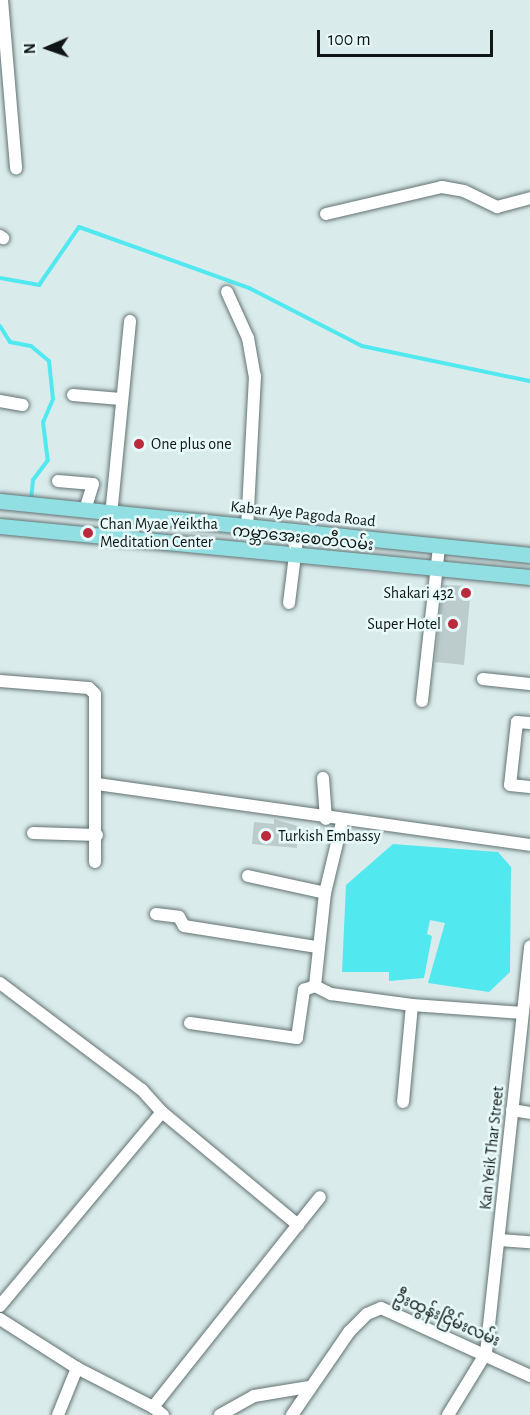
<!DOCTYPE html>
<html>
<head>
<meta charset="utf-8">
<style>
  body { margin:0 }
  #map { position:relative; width:530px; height:1415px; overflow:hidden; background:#daebec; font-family:"Alegreya Sans","Noto Sans Myanmar",sans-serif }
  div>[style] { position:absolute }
  .water>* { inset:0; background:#52e8ef }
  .stream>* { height:4px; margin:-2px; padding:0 2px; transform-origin:2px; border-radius:2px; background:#52e8ef }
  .building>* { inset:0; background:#bccccd }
  .roads { filter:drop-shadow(0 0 2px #637272) drop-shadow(0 0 2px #637272) }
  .minor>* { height:12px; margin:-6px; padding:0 6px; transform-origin:6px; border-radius:6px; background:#fff }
  .major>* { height:15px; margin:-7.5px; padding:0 7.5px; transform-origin:7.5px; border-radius:7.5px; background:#91dfe2 }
  .dots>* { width:16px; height:16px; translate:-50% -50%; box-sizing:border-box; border:3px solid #e7f9f9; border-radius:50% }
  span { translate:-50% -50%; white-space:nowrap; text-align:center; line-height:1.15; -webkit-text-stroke:5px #e7f9f9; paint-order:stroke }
  .poi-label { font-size:16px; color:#101616 }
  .left { translate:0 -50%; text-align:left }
  .right { translate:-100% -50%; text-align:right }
  .street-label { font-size:16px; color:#101616 }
  .north { position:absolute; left:18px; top:18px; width:60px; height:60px; -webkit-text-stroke:4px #e7f9f9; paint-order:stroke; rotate:268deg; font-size:16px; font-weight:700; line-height:24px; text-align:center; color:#101616 }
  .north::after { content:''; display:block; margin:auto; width:21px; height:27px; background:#101616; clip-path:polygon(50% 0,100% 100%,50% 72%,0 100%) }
  .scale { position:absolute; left:317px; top:30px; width:176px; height:27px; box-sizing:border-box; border:3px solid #101616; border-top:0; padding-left:8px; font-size:18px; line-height:21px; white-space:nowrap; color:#101616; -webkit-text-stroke:4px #e7f9f9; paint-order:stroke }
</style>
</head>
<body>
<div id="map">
  <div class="water">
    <i style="clip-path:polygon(393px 844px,498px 852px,511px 867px,510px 972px,489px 992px,428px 983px,445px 923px,430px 920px,427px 934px,432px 936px,424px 978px,389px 981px,389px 972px,342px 972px,346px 885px)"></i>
  </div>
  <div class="stream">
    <i style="left:0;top:278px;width:40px;rotate:10deg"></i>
    <i style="left:39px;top:285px;width:70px;rotate:-55.4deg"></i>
    <i style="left:79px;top:227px;width:181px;rotate:19.7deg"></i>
    <i style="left:249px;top:288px;width:127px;rotate:27.2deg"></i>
    <i style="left:362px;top:346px;width:172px;rotate:11.8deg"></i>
    <i style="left:0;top:326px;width:19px;rotate:58deg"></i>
    <i style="left:10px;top:342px;width:21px;rotate:11deg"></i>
    <i style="left:31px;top:346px;width:23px;rotate:40deg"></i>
    <i style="left:49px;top:361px;width:38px;rotate:84deg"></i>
    <i style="left:53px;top:399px;width:25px;rotate:113deg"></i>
    <i style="left:43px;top:422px;width:38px;rotate:83deg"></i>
    <i style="left:48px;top:460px;width:25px;rotate:127deg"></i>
    <i style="left:33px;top:480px;width:18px;rotate:96deg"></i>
  </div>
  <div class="building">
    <i style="clip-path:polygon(443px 585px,471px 586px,464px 665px,435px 662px)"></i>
    <i style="clip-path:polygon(274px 819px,298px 826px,297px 848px,252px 844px,254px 822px,274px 824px)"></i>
  </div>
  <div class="roads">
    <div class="minor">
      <i style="left:2px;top:0;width:169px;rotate:85.2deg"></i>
      <i style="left:326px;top:214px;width:119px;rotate:-13.1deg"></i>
      <i style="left:442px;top:187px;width:22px;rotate:10deg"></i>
      <i style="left:464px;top:191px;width:37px;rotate:26deg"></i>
      <i style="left:497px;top:207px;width:34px;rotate:-15deg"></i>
      <i style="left:0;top:236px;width:4px;rotate:34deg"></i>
      <i style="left:227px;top:292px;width:51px;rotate:65.5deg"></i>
      <i style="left:248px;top:338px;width:39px;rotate:80deg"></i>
      <i style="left:255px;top:376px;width:151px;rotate:93deg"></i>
      <i style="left:73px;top:395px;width:48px;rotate:4.8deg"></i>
      <i style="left:0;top:401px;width:23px;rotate:10deg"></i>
      <i style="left:58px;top:481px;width:35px;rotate:5deg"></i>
      <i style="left:93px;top:484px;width:27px;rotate:107deg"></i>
      <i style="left:109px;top:536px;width:216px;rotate:-84.4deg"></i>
      <i style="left:289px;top:603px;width:72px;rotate:-82.8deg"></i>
      <i style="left:483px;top:679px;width:47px;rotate:6.1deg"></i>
      <i style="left:0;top:681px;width:89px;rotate:4.5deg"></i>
      <i style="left:89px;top:688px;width:8px;rotate:45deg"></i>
      <i style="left:95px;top:694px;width:168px;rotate:90deg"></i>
      <i style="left:422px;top:701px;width:156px;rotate:-83.7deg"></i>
      <i style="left:530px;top:723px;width:13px;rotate:-176deg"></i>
      <i style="left:517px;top:722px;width:63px;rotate:96.3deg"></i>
      <i style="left:510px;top:785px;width:20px;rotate:6deg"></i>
      <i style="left:323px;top:778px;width:41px;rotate:85.8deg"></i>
      <i style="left:97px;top:784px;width:437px;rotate:8deg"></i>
      <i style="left:33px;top:833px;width:64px;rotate:1.8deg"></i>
      <i style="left:248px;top:876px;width:79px;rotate:12.4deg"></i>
      <i style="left:156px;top:914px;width:23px;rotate:7deg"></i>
      <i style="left:179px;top:917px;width:10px;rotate:61deg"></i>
      <i style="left:184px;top:926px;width:135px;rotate:9deg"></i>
      <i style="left:0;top:983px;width:178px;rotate:37deg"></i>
      <i style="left:142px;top:1090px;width:30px;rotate:48deg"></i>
      <i style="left:162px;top:1112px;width:253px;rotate:129.9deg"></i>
      <i style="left:315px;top:986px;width:94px;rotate:-83.9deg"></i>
      <i style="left:325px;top:893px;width:73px;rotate:-76.5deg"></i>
      <i style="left:190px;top:1023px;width:108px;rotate:8deg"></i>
      <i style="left:297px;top:1038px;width:49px;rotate:-81.7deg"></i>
      <i style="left:304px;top:990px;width:12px;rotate:-20deg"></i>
      <i style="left:315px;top:986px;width:18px;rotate:27deg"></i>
      <i style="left:331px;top:994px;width:82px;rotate:7.7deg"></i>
      <i style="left:412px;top:1005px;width:111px;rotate:4.1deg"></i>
      <i style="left:403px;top:1102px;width:97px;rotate:-84.7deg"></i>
      <i style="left:512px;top:1110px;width:18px;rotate:9deg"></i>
      <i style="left:162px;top:1112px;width:177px;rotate:39.7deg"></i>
      <i style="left:499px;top:1240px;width:31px;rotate:4deg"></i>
      <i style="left:0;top:1319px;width:91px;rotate:32.5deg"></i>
      <i style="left:77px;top:1368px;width:85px;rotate:27.2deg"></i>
      <i style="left:153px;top:1407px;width:268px;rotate:-51.5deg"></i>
      <i style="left:153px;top:1407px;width:13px;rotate:39deg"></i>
      <i style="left:58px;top:1415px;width:51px;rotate:-68deg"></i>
      <i style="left:220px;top:1415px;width:39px;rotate:-29deg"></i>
      <i style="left:254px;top:1396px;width:56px;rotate:-9.3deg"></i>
      <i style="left:292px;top:1415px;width:101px;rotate:-55.5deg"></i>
      <i style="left:349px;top:1332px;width:25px;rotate:-45deg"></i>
      <i style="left:367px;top:1314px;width:15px;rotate:-23deg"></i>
      <i style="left:381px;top:1308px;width:164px;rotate:24.5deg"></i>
      <i style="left:448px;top:1415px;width:73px;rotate:-58.5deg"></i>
      <i style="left:486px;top:1353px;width:409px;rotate:-83.8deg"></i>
    </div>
    <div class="major">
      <i style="left:0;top:501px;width:533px;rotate:5.82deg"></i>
      <i style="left:0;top:526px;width:532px;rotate:5.5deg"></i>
    </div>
  </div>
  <div class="dots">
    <i style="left:139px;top:444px;background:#ba293c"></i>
    <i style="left:88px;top:533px;background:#ba293c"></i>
    <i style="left:466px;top:593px;background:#ba293c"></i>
    <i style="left:453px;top:624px;background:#ba293c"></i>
    <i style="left:266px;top:836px;background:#ba293c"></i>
  </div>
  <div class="poi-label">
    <span class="left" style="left:151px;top:444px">One plus one</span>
    <span class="left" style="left:100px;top:533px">Chan Myae Yeiktha<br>Meditation Center</span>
    <span class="right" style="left:454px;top:593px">Shakari 432</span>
    <span class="right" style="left:441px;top:624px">Super Hotel</span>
    <span class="left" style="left:278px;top:836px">Turkish Embassy</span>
  </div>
  <div class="street-label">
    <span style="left:303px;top:514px;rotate:6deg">Kabar Aye Pagoda Road</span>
    <span style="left:303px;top:538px;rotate:6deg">ကမ္ဘာအေးစေတီလမ်း</span>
    <span style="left:492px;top:1148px;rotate:-84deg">Kan Yeik Thar Street</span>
    <span style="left:447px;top:1319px;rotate:24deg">ဦးထွန်းငြိမ်းလမ်း</span>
  </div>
  <div class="north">N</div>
  <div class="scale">100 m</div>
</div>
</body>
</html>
